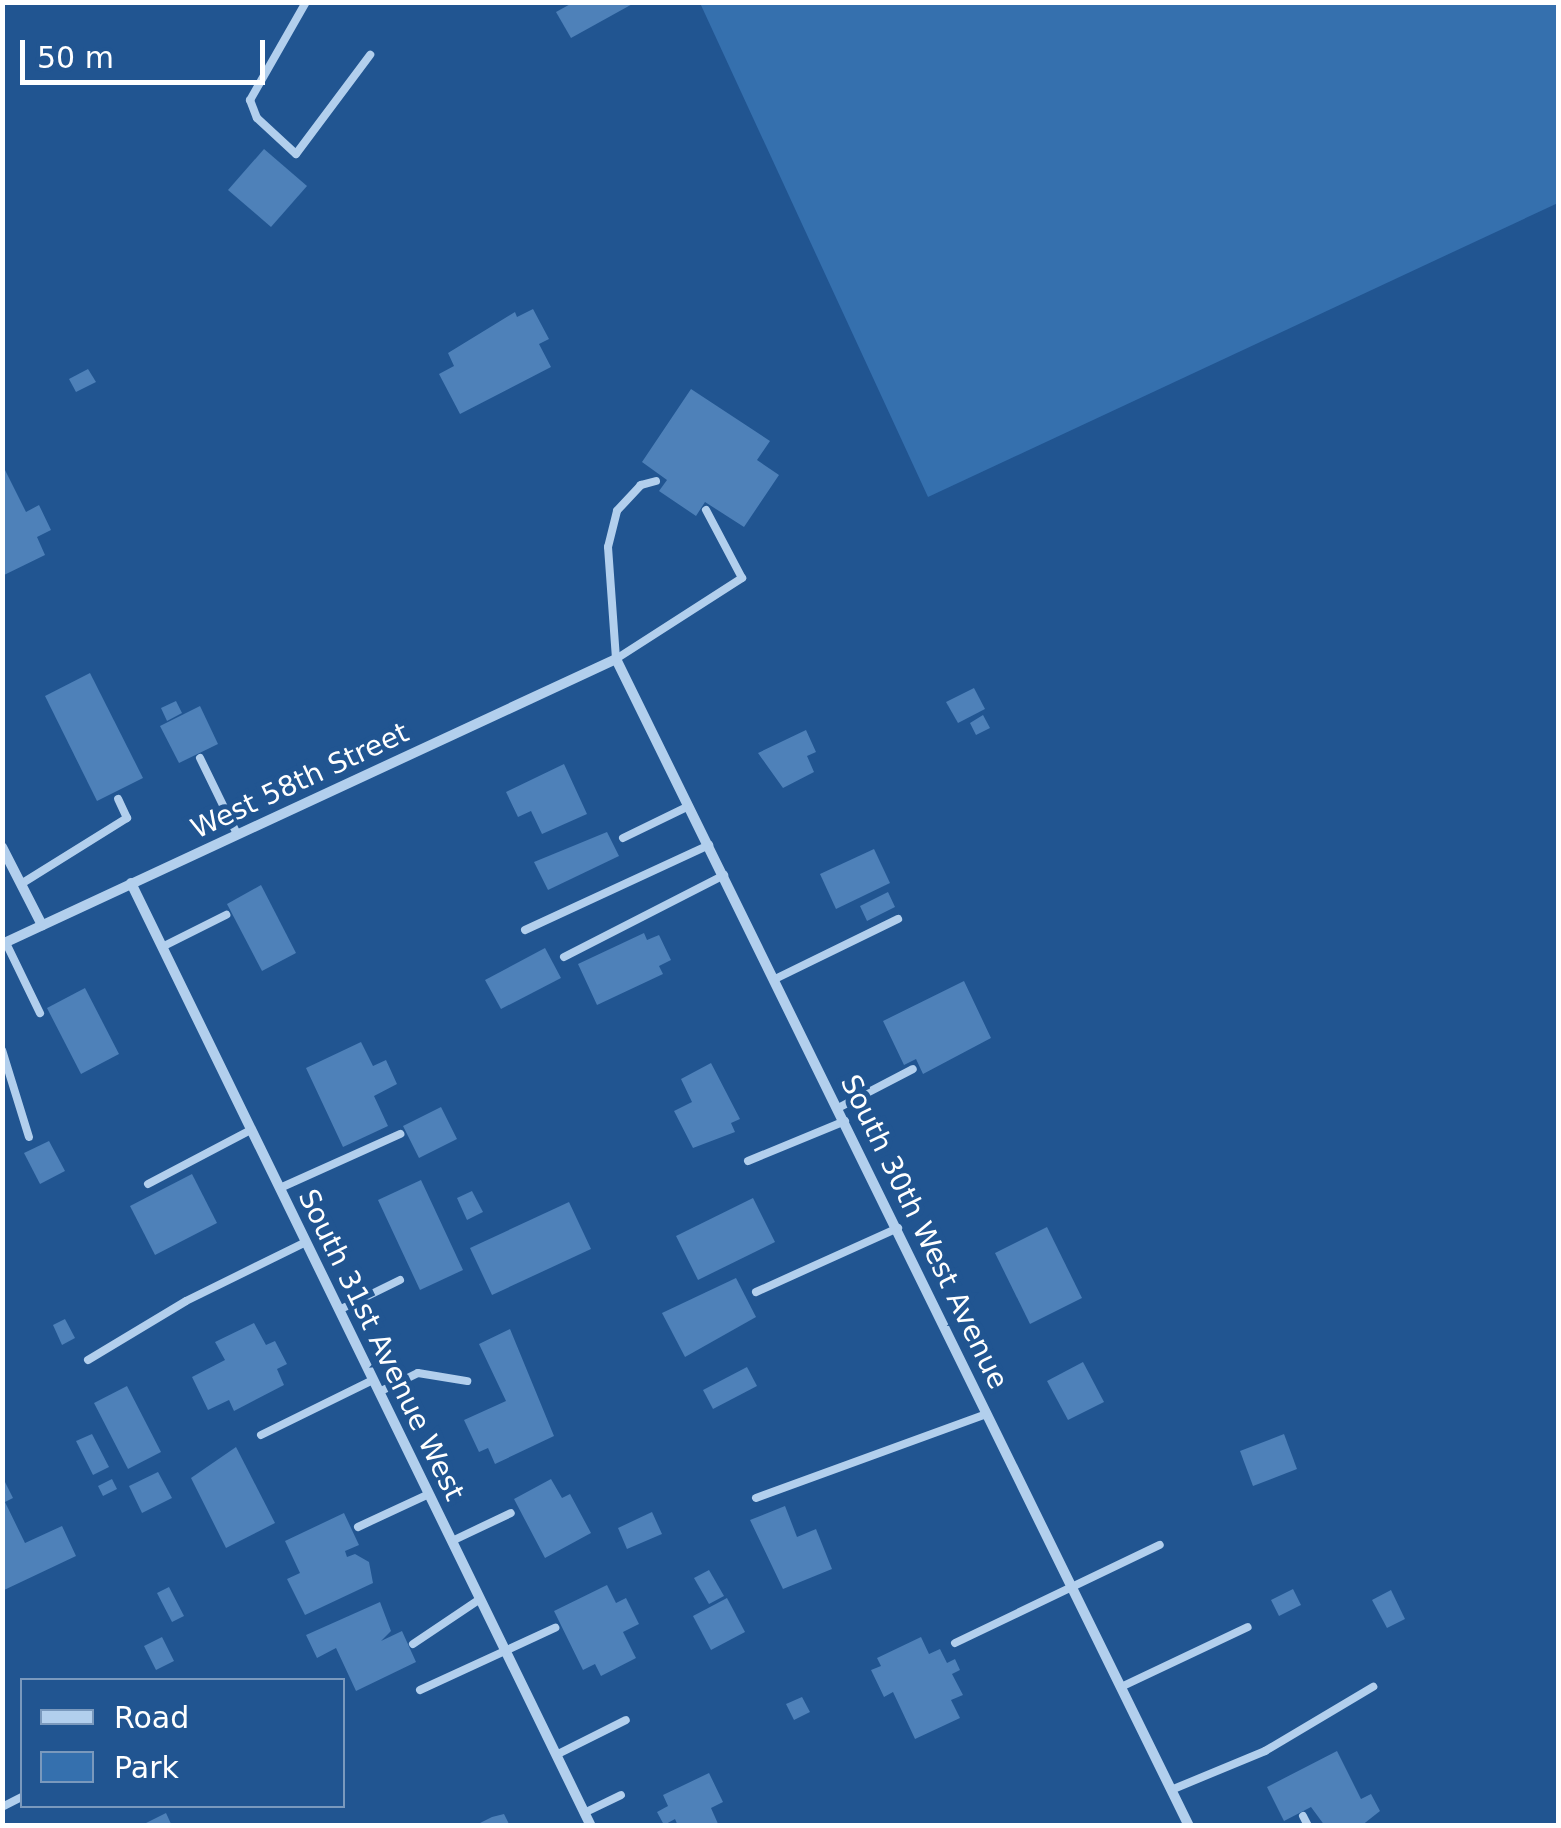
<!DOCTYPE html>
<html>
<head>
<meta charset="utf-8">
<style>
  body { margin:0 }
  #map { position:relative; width:1561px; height:1828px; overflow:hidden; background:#215591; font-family:"DejaVu Sans",sans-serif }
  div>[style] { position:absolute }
  .green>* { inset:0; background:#3570ae }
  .building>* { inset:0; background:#4e81b9 }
  .lane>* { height:8px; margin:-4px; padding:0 4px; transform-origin:4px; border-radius:4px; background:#b2cfed }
  .street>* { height:10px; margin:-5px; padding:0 5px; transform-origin:5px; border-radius:5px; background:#b2cfed }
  span { translate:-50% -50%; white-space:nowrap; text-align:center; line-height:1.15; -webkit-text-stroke:10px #215591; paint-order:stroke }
  .street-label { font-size:28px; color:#fff }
  .frame { position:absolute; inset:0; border:5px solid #fff; pointer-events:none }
  .legend { position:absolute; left:20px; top:1678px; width:325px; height:130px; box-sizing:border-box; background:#215591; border:2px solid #7a99bd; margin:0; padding:12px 18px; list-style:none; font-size:30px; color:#fff }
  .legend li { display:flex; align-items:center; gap:20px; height:50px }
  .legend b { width:50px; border:2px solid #7a99bd }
  .scale { position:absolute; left:20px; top:40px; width:245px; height:45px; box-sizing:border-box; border:5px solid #fff; border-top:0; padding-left:12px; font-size:30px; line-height:35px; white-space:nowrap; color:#fff; -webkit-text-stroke:8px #215591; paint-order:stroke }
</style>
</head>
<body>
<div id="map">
  <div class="green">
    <i style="clip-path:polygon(700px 3px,1558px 3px,1558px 203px,928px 497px)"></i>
  </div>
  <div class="building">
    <i style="clip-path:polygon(574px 2px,636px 2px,571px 38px,556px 12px)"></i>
    <i style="clip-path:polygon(264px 149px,307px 186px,271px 227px,228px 190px)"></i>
    <i style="clip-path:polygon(533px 309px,549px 339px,539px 344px,551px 367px,460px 414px,439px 374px,454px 366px,448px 353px,515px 312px,517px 317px)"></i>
    <i style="clip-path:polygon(88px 369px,96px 382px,76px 392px,69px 379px)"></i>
    <i style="clip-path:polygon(691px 389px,770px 441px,757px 460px,779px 475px,744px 527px,705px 502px,696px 516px,659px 491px,667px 480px,642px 462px)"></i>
    <i style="clip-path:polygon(5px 470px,26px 512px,39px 505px,51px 530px,37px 537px,45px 555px,2px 576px)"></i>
    <i style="clip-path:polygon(90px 673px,143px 778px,97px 801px,45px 696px)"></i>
    <i style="clip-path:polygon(974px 688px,985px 709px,958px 723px,946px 702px)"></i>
    <i style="clip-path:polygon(176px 701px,182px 713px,167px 721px,161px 708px)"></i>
    <i style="clip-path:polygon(200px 706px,218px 744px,179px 763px,160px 726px)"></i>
    <i style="clip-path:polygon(983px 715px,990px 728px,976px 735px,970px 723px)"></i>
    <i style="clip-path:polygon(806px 730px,816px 752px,807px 756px,814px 772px,783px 788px,758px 753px)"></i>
    <i style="clip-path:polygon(564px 764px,587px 814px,542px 834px,531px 811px,518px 817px,506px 792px)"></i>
    <i style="clip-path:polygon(607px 832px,619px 856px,548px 890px,534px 862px)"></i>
    <i style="clip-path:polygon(874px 849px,890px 883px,836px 909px,820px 874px)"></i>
    <i style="clip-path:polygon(261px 885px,296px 953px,262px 971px,227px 904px)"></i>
    <i style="clip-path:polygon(888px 892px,895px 907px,867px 921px,860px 906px)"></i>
    <i style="clip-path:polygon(644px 933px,647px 940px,659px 935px,671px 960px,659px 966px,663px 974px,597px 1005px,578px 964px)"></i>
    <i style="clip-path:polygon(545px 948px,561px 978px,501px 1009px,485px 980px)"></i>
    <i style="clip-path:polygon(964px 981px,991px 1038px,923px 1074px,916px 1059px,904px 1065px,883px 1021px)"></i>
    <i style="clip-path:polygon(85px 988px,119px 1054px,81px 1074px,47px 1008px)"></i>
    <i style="clip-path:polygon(361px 1042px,373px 1066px,386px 1060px,397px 1084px,374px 1096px,388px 1126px,343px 1147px,306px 1068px)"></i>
    <i style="clip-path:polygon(711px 1063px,740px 1119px,731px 1123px,735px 1132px,693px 1148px,674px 1111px,692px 1102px,681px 1079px)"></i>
    <i style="clip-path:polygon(441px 1107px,457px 1139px,419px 1158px,403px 1126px)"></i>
    <i style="clip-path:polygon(49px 1141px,65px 1171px,40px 1184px,24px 1153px)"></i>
    <i style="clip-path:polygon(192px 1174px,217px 1223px,155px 1255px,130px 1206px)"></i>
    <i style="clip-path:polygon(421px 1180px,463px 1270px,420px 1290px,378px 1200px)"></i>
    <i style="clip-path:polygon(472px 1191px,483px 1212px,467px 1220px,457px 1198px)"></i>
    <i style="clip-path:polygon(753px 1198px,775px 1242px,698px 1280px,676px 1236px)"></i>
    <i style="clip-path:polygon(569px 1202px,591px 1249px,492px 1295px,470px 1248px)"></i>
    <i style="clip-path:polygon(1047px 1227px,1082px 1298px,1030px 1324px,995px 1253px)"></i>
    <i style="clip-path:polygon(736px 1278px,756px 1317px,685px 1357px,662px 1313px)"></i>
    <i style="clip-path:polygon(65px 1319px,75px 1338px,62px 1345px,53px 1325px)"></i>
    <i style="clip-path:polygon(254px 1323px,266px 1345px,275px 1341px,287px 1364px,277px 1369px,284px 1385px,234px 1411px,229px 1400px,208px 1410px,192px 1377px,225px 1360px,215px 1342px)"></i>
    <i style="clip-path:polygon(510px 1329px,554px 1436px,495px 1464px,488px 1448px,479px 1452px,464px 1420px,506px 1401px,479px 1344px)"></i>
    <i style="clip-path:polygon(1083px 1362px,1104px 1402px,1068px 1420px,1047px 1381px)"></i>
    <i style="clip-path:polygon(747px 1367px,757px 1386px,713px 1409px,703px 1390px)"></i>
    <i style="clip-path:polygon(127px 1386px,161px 1452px,128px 1469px,94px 1403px)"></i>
    <i style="clip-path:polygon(92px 1434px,109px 1467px,93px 1475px,76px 1441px)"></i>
    <i style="clip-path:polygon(1284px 1434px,1297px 1469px,1253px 1486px,1240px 1451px)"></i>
    <i style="clip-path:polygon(236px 1447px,275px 1523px,226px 1548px,191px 1478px)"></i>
    <i style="clip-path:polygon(158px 1472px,172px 1498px,142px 1513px,129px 1486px)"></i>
    <i style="clip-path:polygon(2px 1476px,13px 1498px,5px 1502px,25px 1543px,62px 1526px,76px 1556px,2px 1591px)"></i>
    <i style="clip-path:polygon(112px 1479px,117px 1489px,103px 1496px,98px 1486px)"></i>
    <i style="clip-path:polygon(551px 1479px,562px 1498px,570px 1494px,591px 1533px,545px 1558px,514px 1499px)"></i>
    <i style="clip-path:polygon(785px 1506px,797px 1537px,816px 1529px,832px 1569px,783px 1589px,750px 1520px)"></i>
    <i style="clip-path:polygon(652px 1512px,662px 1534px,627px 1549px,618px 1528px)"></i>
    <i style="clip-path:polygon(344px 1513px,359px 1545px,345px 1551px,347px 1557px,355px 1554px,369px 1562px,373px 1583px,305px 1615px,287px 1579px,300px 1573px,285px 1541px)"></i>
    <i style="clip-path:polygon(709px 1570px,724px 1596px,709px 1604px,694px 1578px)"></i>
    <i style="clip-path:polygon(607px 1585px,616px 1603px,626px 1598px,639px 1624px,623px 1632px,636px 1658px,601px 1676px,595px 1664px,583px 1670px,554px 1611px)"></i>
    <i style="clip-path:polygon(169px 1587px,184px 1616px,172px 1622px,157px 1593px)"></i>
    <i style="clip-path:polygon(1293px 1589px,1301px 1605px,1279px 1616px,1271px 1600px)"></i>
    <i style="clip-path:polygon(1391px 1590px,1405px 1619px,1387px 1628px,1372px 1600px)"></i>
    <i style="clip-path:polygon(727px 1598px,745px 1632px,711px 1650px,693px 1616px)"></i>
    <i style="clip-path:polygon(380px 1602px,391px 1631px,381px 1641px,402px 1631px,416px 1662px,356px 1691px,336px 1648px,317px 1658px,306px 1635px)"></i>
    <i style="clip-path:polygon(162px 1637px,174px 1661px,156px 1670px,144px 1646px)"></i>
    <i style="clip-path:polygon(921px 1637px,929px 1654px,940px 1649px,947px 1663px,955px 1659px,960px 1670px,952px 1674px,963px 1695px,951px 1700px,960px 1718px,915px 1739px,893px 1692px,884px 1697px,871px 1670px,881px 1666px,877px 1658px)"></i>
    <i style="clip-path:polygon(802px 1697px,810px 1712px,794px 1720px,786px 1704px)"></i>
    <i style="clip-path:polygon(1337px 1751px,1361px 1799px,1371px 1794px,1380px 1811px,1361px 1826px,1325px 1826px,1311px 1807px,1284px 1821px,1267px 1787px)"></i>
    <i style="clip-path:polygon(709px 1773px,723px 1802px,711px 1808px,719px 1826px,678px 1826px,675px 1819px,664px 1825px,657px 1812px,668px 1806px,663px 1795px)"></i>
    <i style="clip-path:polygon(166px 1813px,172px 1826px,140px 1826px)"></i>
    <i style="clip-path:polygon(504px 1814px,510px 1826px,474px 1826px,492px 1817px)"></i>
  </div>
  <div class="lane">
    <i style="left:306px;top:2px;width:113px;rotate:119.7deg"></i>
    <i style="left:250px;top:100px;width:19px;rotate:69deg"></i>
    <i style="left:257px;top:118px;width:53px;rotate:42.7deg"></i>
    <i style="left:296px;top:154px;width:124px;rotate:-53.2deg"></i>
    <i style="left:656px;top:481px;width:16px;rotate:165deg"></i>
    <i style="left:641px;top:485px;width:35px;rotate:133deg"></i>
    <i style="left:617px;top:511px;width:37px;rotate:104deg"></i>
    <i style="left:608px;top:547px;width:112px;rotate:85.9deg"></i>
    <i style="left:616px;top:659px;width:150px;rotate:-32.7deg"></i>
    <i style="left:742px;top:578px;width:77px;rotate:-117.9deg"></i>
    <i style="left:200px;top:758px;width:85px;rotate:64deg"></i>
    <i style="left:623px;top:838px;width:73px;rotate:-25.9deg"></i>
    <i style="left:21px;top:884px;width:125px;rotate:-31.9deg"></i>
    <i style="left:127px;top:818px;width:21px;rotate:-115deg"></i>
    <i style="left:525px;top:930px;width:203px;rotate:-24.8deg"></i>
    <i style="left:6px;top:943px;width:78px;rotate:64.1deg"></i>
    <i style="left:162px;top:947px;width:72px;rotate:-26.6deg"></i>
    <i style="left:564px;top:957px;width:180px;rotate:-27.1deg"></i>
    <i style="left:775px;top:979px;width:137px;rotate:-26deg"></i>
    <i style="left:2px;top:1050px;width:91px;rotate:72.8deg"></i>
    <i style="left:840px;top:1107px;width:82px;rotate:-27.5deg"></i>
    <i style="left:748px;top:1161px;width:105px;rotate:-22.4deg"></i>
    <i style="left:148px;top:1184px;width:116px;rotate:-27.7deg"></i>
    <i style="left:280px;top:1188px;width:132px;rotate:-24.2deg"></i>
    <i style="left:756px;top:1292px;width:156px;rotate:-24.3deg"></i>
    <i style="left:339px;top:1310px;width:68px;rotate:-26.2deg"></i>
    <i style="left:88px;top:1360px;width:114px;rotate:-31deg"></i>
    <i style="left:186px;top:1301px;width:134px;rotate:-26.2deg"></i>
    <i style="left:379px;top:1392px;width:43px;rotate:-26deg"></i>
    <i style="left:418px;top:1373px;width:50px;rotate:9.3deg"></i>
    <i style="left:261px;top:1435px;width:125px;rotate:-26.2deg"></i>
    <i style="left:756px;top:1498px;width:246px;rotate:-20deg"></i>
    <i style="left:358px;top:1527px;width:78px;rotate:-24.9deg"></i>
    <i style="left:452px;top:1541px;width:65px;rotate:-25.4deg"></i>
    <i style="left:955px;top:1643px;width:227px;rotate:-25.6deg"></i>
    <i style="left:413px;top:1644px;width:81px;rotate:-33.9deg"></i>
    <i style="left:1121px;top:1687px;width:140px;rotate:-25.3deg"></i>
    <i style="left:420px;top:1690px;width:149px;rotate:-24.7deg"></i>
    <i style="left:556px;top:1755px;width:78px;rotate:-26.6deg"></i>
    <i style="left:1171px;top:1790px;width:102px;rotate:-22.5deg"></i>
    <i style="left:1265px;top:1751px;width:126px;rotate:-30.7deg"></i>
    <i style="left:2px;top:1807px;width:22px;rotate:-27deg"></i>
    <i style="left:584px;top:1813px;width:41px;rotate:-25.9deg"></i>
    <i style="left:1303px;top:1816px;width:11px;rotate:63deg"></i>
  </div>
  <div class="street">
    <i style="left:2px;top:847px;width:88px;rotate:62.9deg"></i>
    <i style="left:131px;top:883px;width:1049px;rotate:64deg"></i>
    <i style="left:2px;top:944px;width:677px;rotate:-24.9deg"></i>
    <i style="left:616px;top:659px;width:1300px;rotate:63.85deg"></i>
  </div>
  <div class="street-label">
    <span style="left:300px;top:781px;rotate:-25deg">West 58th Street</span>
    <span style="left:924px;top:1232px;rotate:64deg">South 30th West Avenue</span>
    <span style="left:381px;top:1345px;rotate:64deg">South 31st Avenue West</span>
  </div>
  <div class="frame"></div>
  <ul class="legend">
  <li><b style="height:12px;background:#b2cfed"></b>Road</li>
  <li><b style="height:28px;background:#3570ae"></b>Park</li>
  </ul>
  <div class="scale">50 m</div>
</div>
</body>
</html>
